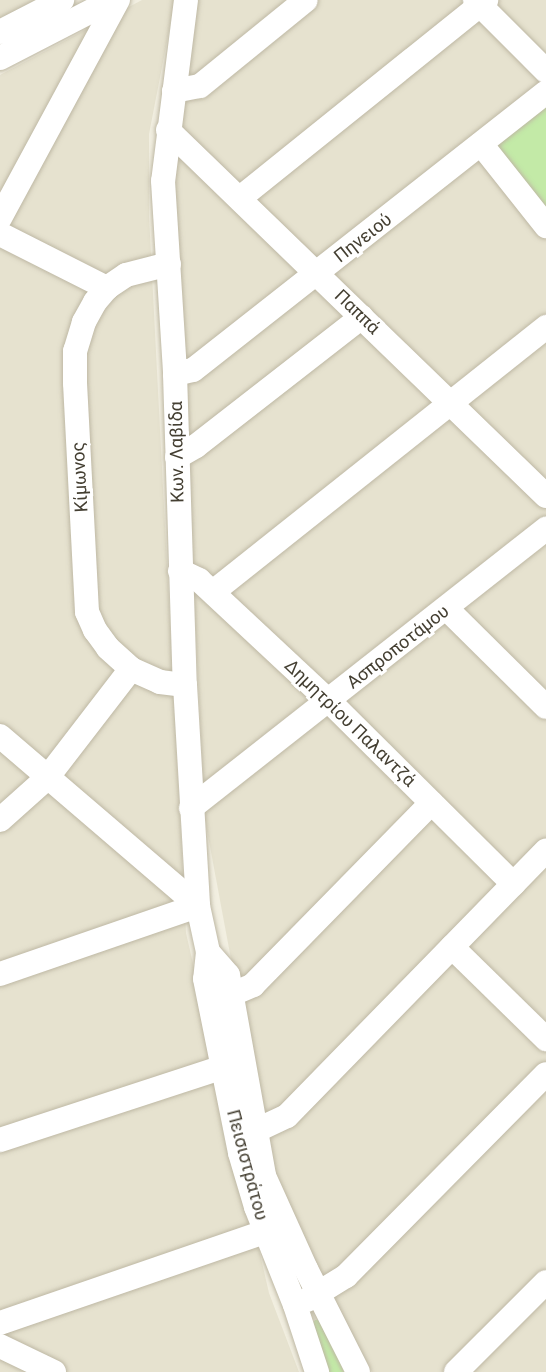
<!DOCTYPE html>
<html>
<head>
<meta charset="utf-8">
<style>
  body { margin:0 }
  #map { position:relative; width:546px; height:1372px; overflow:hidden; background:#f2efe1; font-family:Roboto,sans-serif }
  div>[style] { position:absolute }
  .residential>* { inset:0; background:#e6e2cf }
  .green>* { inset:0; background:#c3eaa7 }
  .roads { filter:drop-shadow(0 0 2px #beb8a4) drop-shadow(0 0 2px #beb8a4) }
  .minor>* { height:24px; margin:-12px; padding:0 12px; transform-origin:12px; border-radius:12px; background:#fff }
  span { translate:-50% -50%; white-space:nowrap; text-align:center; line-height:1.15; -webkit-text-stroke:6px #fff; paint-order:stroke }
  .street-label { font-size:18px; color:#443f32 }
</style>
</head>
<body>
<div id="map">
  <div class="residential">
    <i style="clip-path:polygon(0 0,39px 0,0 21px)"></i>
    <i style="clip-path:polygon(142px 0,175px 0,149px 134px,149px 216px,186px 933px,269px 1293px,299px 1372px,0 1372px,0 75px)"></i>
    <i style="clip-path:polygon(195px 0,546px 0,546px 1372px,372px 1372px,319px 1275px,272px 1178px,205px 820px,174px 186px)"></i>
  </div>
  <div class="green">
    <i style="clip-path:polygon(546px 104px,546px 209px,495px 144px)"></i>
    <i style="clip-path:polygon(315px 1320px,323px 1320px,344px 1372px,329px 1372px,313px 1323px)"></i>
  </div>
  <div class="roads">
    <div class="minor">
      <i style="left:186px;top:0;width:182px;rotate:97.2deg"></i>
      <i style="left:163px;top:181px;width:193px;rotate:86.4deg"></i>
      <i style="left:175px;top:374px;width:311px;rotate:88.2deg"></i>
      <i style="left:185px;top:685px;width:221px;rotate:86.6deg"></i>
      <i style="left:198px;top:906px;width:47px;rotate:77.7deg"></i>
      <i style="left:208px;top:952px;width:30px;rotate:49deg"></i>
      <i style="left:228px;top:975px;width:204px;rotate:79.8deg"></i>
      <i style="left:264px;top:1176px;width:102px;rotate:65.7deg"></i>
      <i style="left:306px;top:1269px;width:115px;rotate:63.2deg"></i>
      <i style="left:475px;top:0;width:100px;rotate:45deg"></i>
      <i style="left:0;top:32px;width:70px;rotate:-27.3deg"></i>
      <i style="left:0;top:58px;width:127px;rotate:-27.2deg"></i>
      <i style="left:174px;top:91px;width:26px;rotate:-11deg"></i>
      <i style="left:200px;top:86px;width:136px;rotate:-39.1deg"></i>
      <i style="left:168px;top:130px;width:526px;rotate:44.08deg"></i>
      <i style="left:481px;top:144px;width:105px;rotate:51.6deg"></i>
      <i style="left:240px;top:198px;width:316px;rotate:-38.8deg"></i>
      <i style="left:0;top:218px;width:248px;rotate:-61.6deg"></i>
      <i style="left:0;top:234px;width:120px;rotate:26.8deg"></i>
      <i style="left:169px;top:264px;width:44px;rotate:165.7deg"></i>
      <i style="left:126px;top:275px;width:23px;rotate:146deg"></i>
      <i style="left:107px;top:288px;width:18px;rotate:131deg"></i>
      <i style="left:95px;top:302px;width:23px;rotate:119deg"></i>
      <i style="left:84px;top:322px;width:30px;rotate:107deg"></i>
      <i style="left:75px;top:351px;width:32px;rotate:90deg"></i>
      <i style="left:75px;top:383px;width:229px;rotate:87deg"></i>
      <i style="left:87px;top:612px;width:20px;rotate:66deg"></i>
      <i style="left:95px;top:630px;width:22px;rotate:54deg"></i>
      <i style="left:108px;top:648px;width:31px;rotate:42deg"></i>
      <i style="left:131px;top:669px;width:32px;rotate:24deg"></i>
      <i style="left:160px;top:682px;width:25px;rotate:7deg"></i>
      <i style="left:175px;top:374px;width:18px;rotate:-13deg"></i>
      <i style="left:193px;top:370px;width:449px;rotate:-38.2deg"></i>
      <i style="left:177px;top:457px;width:22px;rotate:-30deg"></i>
      <i style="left:196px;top:446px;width:210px;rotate:-37.9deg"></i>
      <i style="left:180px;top:571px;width:21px;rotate:25deg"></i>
      <i style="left:199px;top:580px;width:180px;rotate:43deg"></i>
      <i style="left:331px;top:703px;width:257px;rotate:44.8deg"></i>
      <i style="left:213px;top:592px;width:426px;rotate:-38.5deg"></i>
      <i style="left:447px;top:609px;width:139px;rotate:44.7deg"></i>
      <i style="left:0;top:736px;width:261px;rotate:40.6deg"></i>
      <i style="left:191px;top:808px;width:452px;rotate:-38.2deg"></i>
      <i style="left:0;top:820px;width:63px;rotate:-41.8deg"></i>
      <i style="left:47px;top:778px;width:138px;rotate:-52.4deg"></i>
      <i style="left:452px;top:947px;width:132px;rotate:44.4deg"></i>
      <i style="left:208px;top:952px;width:27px;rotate:96deg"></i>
      <i style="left:205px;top:979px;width:177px;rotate:78.6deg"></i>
      <i style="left:240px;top:1153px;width:56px;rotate:73.5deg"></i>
      <i style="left:256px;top:1207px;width:105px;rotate:68.3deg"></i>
      <i style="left:295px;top:1305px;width:71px;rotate:71.8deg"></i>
      <i style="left:0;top:974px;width:209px;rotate:-19deg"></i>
      <i style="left:230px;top:995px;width:25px;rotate:-23deg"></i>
      <i style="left:253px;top:985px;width:255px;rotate:-45.6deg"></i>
      <i style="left:255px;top:1131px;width:35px;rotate:-25deg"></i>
      <i style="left:287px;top:1116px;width:371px;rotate:-45.7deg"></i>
      <i style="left:0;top:1140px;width:235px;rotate:-18.1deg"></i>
      <i style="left:307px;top:1300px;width:46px;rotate:-31.6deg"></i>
      <i style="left:346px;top:1276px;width:284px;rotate:-45.3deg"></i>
      <i style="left:0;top:1323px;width:280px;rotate:-19deg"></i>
      <i style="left:0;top:1346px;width:60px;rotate:25.7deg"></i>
      <i style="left:456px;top:1372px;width:127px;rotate:-45deg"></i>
    </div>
  </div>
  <div class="street-label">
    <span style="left:363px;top:238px;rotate:-38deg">Πηνειού</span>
    <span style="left:357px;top:312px;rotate:44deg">Παππά</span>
    <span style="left:177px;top:452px;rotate:-91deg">Κων. Λαβίδα</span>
    <span style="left:80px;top:477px;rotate:-93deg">Κίμωνος</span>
    <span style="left:398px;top:647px;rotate:-38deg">Ασπροποτάμου</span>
    <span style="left:350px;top:723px;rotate:44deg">Δημητρίου Παλαντζά</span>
    <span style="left:247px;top:1165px;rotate:75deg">Πεισιστράτου</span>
  </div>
</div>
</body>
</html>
